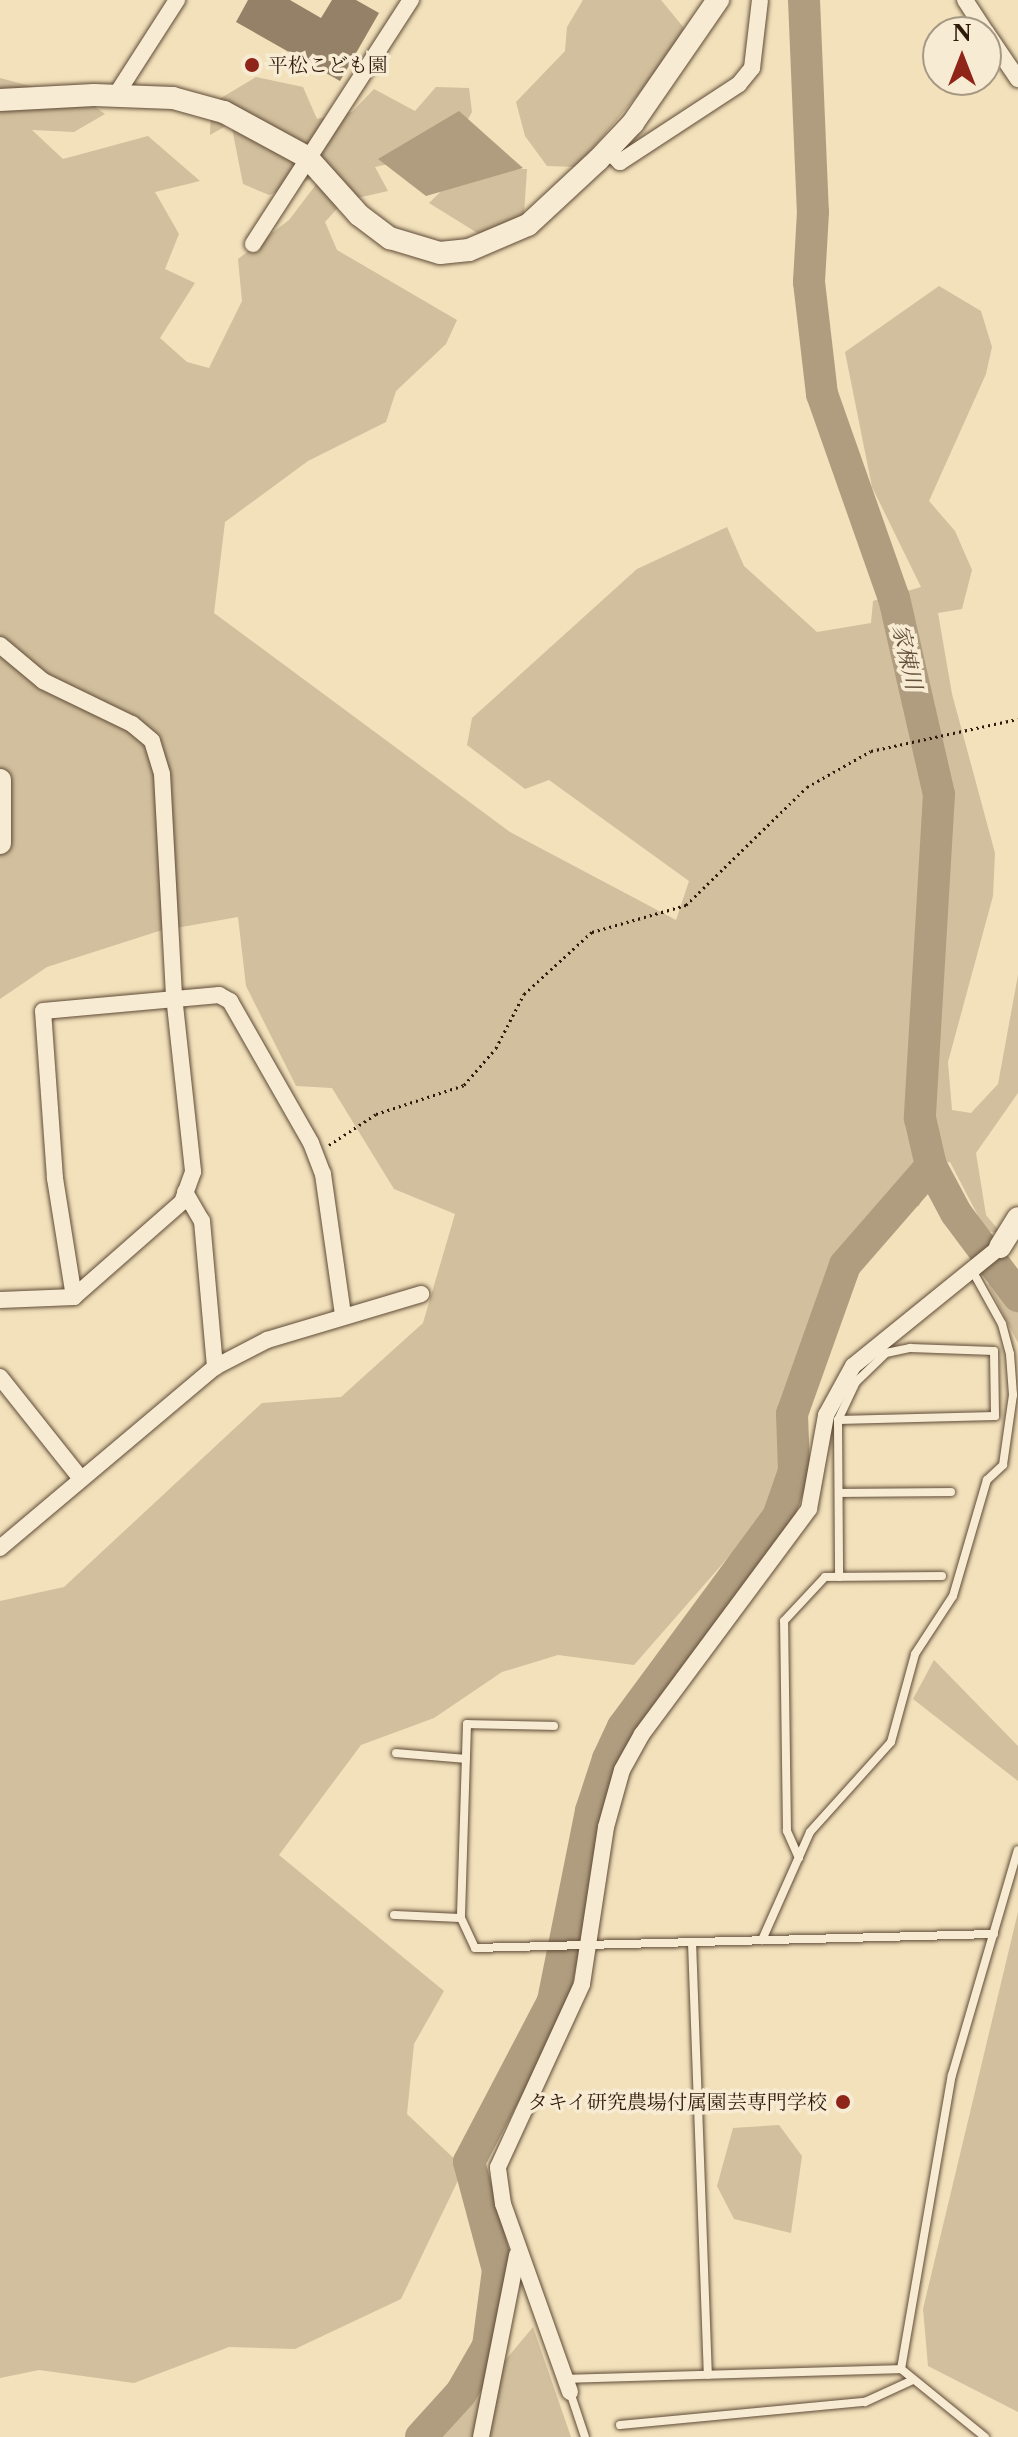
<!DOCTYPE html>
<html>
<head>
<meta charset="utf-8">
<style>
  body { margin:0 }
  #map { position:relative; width:1018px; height:2437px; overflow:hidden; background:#f2e1bb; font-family:"Libre Caslon Text","Noto Serif JP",serif }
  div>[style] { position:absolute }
  .green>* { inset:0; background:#d1bf9d }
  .water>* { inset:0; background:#b09d7f }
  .river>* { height:32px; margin:-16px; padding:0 16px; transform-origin:16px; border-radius:16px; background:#b09d7f }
  .building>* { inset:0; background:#948167 }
  .path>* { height:3px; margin-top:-1.5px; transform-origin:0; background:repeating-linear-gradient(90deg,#2f190b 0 2px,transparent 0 6px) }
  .roads { filter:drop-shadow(0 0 2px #604b37) drop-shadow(0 0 2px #604b37) }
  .lane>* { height:8px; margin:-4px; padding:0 4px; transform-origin:4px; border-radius:4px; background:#f7ecd3 }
  .street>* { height:16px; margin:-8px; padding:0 8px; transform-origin:8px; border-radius:8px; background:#f7ecd3 }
  .secondary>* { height:22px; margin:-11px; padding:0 11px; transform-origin:11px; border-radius:11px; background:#f7ecd3 }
  .dots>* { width:22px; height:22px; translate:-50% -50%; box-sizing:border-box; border:4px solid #f7ecd3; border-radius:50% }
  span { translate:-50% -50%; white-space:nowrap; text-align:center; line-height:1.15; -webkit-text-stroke:7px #f7ecd3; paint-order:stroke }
  .poi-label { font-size:20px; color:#2f190b }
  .left { translate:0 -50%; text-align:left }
  .right { translate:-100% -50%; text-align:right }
  .water-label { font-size:22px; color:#634e39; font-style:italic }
  .north { position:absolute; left:922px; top:16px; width:80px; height:80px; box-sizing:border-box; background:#f7ecd3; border:2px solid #a79883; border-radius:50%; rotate:0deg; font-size:22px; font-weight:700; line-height:32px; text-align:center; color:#2f190b }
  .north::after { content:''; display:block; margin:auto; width:28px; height:36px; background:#8f2418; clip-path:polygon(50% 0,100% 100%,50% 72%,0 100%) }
</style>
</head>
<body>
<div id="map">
  <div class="green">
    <i style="clip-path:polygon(583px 0,661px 0,689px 34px,577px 167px,547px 166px,525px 136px,516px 102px,565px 51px,567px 27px)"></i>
    <i style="clip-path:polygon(256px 77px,303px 87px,317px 119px,352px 112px,374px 89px,415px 111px,436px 87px,469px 88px,472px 112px,451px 150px,375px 167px,388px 191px,344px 201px,325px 222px,337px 250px,457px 320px,446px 344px,396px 391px,386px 422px,308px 461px,225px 522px,214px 613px,510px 832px,676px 920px,689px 881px,549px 780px,525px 789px,467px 745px,472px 718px,637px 569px,727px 527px,744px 566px,817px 632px,871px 623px,873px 601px,921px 587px,872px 487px,845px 352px,939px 286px,981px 311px,992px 347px,986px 374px,929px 501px,955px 531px,972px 570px,962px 609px,938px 613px,952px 694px,995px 853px,993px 896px,948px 1062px,952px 1110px,971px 1113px,998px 1084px,1018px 975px,1018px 1093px,976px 1153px,986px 1215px,1001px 1233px,986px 1231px,950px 1162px,935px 1165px,919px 1206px,869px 1213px,842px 1264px,781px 1497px,634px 1665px,558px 1655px,502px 1672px,434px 1718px,361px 1745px,279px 1855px,444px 1991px,414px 2044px,407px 2114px,464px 2168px,401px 2299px,295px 2349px,229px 2347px,134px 2383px,39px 2370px,0 2378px,0 1601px,64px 1587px,262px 1403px,341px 1397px,423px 1323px,455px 1214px,394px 1189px,332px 1088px,296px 1086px,246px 986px,238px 917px,159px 931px,47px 967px,0 999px,0 78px,87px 101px,105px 114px,74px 132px,32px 130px,63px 159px,148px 136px,200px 181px,155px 192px,179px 234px,165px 269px,195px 283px,160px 338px,187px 362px,209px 368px,242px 301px,238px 259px,289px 220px,324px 174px,269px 195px,243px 184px,231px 123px,210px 135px,211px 104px)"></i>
    <i style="clip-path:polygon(527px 169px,524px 215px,479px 234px,429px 203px,463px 170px)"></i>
    <i style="clip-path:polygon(1012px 1269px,1018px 1275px,1018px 1343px,988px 1284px)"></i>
    <i style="clip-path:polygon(934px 1660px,1018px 1746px,1018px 1781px,913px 1699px)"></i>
    <i style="clip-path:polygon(1018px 1912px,1018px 2412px,928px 2366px,923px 2309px)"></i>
    <i style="clip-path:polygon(779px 2125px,802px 2156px,791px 2233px,734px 2219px,717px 2186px,733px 2128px)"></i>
    <i style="clip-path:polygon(533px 2327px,571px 2437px,419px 2437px,453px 2423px)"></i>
  </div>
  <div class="water">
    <i style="clip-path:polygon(459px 111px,523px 168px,426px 196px,378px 159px)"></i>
  </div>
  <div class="river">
    <i style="left:804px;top:0;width:212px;rotate:87.6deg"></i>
    <i style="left:813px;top:212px;width:70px;rotate:93.3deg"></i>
    <i style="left:809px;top:282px;width:113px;rotate:83.4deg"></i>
    <i style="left:822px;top:394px;width:216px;rotate:70.6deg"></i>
    <i style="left:894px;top:598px;width:201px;rotate:77.1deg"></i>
    <i style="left:939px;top:794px;width:325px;rotate:93.4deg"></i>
    <i style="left:920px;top:1118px;width:49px;rotate:77.1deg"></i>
    <i style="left:931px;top:1166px;width:53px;rotate:62deg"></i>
    <i style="left:956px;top:1213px;width:104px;rotate:53.2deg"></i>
    <i style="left:421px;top:2437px;width:59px;rotate:-47.7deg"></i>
    <i style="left:461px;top:2393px;width:54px;rotate:-60.1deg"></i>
    <i style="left:488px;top:2346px;width:77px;rotate:-82.5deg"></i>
    <i style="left:498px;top:2270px;width:112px;rotate:-105deg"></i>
    <i style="left:469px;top:2162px;width:182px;rotate:-62.4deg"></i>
    <i style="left:553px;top:2001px;width:194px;rotate:-78.7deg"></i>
    <i style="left:591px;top:1811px;width:55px;rotate:-71.9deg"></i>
    <i style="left:608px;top:1759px;width:35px;rotate:-65deg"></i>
    <i style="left:623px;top:1727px;width:261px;rotate:-53.6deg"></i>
    <i style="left:778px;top:1517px;width:49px;rotate:-70.8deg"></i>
    <i style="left:794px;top:1471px;width:57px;rotate:-92deg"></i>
    <i style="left:792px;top:1414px;width:158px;rotate:-70.4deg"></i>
    <i style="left:845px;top:1265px;width:131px;rotate:-49deg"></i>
  </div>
  <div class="building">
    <i style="clip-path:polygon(248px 0,290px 0,321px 18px,332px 0,356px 0,379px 13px,340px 81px,236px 22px)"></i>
  </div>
  <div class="path">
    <i style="left:329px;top:1145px;width:56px;rotate:-33.4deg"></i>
    <i style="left:376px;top:1114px;width:93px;rotate:-18.2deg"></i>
    <i style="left:464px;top:1085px;width:49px;rotate:-49.1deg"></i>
    <i style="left:496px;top:1048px;width:61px;rotate:-62.6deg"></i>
    <i style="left:524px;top:994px;width:92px;rotate:-42.4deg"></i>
    <i style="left:592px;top:932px;width:98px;rotate:-16deg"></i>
    <i style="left:686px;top:905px;width:169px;rotate:-44.3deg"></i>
    <i style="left:807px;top:787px;width:73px;rotate:-29.4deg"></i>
    <i style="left:871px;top:751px;width:150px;rotate:-12.3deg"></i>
  </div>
  <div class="roads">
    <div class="lane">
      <i style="left:838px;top:1420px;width:42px;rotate:-64.7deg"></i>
      <i style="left:856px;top:1382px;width:42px;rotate:-44deg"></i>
      <i style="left:886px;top:1353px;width:25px;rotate:-12deg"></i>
      <i style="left:910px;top:1348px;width:84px;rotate:2deg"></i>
      <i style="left:994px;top:1351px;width:65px;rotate:89.1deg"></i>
      <i style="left:995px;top:1416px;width:157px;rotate:178.5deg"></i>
      <i style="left:838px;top:1420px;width:157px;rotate:89.6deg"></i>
      <i style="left:839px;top:1493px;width:112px;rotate:-0.5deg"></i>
      <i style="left:554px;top:1726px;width:87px;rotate:-178.7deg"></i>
      <i style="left:467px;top:1724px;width:194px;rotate:91.8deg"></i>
      <i style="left:461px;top:1918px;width:33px;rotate:65deg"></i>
      <i style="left:475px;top:1948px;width:519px;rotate:-1.55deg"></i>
      <i style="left:396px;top:1753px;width:70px;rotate:4.9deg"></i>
      <i style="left:799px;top:1858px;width:30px;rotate:-114deg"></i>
      <i style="left:787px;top:1831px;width:210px;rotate:-90.8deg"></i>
      <i style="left:784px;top:1621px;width:60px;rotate:-47deg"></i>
      <i style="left:825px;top:1577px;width:117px;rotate:-0.5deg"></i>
      <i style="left:394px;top:1915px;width:67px;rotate:2.6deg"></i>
      <i style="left:762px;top:1940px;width:118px;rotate:-66deg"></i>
      <i style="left:810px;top:1832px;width:121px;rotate:-48deg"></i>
      <i style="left:891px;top:1742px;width:91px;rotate:-74.7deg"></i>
      <i style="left:915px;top:1654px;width:69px;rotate:-56.8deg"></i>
      <i style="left:953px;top:1596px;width:121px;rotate:-73.7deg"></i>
      <i style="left:987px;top:1480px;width:22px;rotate:-43deg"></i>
      <i style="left:1003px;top:1465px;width:71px;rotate:-81.9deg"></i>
      <i style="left:1013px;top:1395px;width:41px;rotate:-94.2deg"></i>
      <i style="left:1010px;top:1354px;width:31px;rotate:-105deg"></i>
      <i style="left:1002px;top:1324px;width:62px;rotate:-119.1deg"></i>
      <i style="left:692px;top:1942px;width:433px;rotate:87.9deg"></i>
      <i style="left:901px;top:2369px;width:298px;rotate:-80.2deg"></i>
      <i style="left:952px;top:2075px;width:234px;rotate:-73.7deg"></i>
      <i style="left:566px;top:2379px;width:335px;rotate:-1.7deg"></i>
      <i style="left:901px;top:2369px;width:108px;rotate:39deg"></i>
      <i style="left:570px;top:2392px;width:47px;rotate:71.6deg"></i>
      <i style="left:620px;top:2425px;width:246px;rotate:-5.4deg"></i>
      <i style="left:865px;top:2402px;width:53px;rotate:-24.6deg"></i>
    </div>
    <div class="street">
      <i style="left:965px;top:0;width:38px;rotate:57deg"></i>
      <i style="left:986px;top:32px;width:57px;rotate:55.8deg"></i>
      <i style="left:114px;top:98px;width:117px;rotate:-57.3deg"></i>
      <i style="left:608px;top:150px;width:17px;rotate:45deg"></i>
      <i style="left:620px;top:162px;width:142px;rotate:-33.2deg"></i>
      <i style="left:739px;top:84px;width:21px;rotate:-51deg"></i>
      <i style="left:752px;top:68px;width:68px;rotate:-83.3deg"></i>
      <i style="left:253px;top:244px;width:291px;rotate:-57.1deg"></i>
      <i style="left:0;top:645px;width:56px;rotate:39.9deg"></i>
      <i style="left:43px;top:681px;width:99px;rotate:25.8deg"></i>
      <i style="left:132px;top:724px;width:26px;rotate:40deg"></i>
      <i style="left:152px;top:741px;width:34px;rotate:73deg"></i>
      <i style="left:162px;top:774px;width:222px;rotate:86.9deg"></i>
      <i style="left:174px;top:996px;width:177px;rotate:83.8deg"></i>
      <i style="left:193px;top:1172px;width:32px;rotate:110deg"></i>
      <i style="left:182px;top:1202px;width:144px;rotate:138.7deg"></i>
      <i style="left:74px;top:1297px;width:74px;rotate:177.7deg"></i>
      <i style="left:185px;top:1192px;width:34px;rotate:60deg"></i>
      <i style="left:202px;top:1221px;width:147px;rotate:84.9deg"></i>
      <i style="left:74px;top:1297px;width:121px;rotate:-99.1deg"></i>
      <i style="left:55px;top:1178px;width:167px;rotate:-94.1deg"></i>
      <i style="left:43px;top:1011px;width:177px;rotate:-5.2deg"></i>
      <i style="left:219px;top:995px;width:13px;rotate:29deg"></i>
      <i style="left:230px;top:1001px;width:163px;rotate:60.3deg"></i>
      <i style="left:311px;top:1143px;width:33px;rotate:69deg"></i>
      <i style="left:323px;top:1174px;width:141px;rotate:81.9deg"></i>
      <i style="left:0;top:1377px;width:130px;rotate:51.5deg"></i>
      <i style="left:0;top:1548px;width:281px;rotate:-40.1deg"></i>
      <i style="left:215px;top:1367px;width:59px;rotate:-27.4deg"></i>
      <i style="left:267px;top:1340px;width:161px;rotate:-16.6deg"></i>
      <i style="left:570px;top:2392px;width:200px;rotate:-109.6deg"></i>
      <i style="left:503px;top:2204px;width:37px;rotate:-98deg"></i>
      <i style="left:498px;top:2167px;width:201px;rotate:-65.3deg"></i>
      <i style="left:582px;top:1984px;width:159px;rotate:-81.3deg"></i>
      <i style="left:606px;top:1827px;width:59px;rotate:-74.3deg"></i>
      <i style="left:622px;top:1770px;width:41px;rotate:-60.9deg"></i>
      <i style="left:642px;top:1734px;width:280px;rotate:-53.4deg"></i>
      <i style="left:809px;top:1509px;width:96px;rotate:-79.7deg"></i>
      <i style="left:826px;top:1415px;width:56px;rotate:-61.1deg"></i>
      <i style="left:853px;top:1366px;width:189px;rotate:-39deg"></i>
      <i style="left:481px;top:2437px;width:186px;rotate:-78.8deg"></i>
    </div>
    <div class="secondary">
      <i style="left:0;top:100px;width:94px;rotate:-3deg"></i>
      <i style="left:94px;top:95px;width:79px;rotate:2.2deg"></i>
      <i style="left:173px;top:98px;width:53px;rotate:15.4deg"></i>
      <i style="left:224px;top:112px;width:94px;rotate:28.5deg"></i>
      <i style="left:307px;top:157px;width:78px;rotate:48.1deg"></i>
      <i style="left:359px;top:215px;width:39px;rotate:37deg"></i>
      <i style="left:390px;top:238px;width:52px;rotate:16.7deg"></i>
      <i style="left:440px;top:253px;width:29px;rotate:-6deg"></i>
      <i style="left:469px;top:250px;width:64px;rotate:-23deg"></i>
      <i style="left:528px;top:225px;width:96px;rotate:-42.9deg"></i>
      <i style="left:598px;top:160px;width:51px;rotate:-46.6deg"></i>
      <i style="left:633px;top:123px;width:150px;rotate:-55.4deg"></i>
      <i style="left:0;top:780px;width:63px;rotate:90deg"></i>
      <i style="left:1000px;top:1247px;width:34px;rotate:-58deg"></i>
    </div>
  </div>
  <div class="dots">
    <i style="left:252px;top:65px;background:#8f2418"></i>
    <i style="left:843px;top:2102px;background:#8f2418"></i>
  </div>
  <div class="poi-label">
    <span class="left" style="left:268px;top:65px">平松こども園</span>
    <span class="right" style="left:827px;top:2102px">タキイ研究農場付属園芸専門学校</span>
  </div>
  <div class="water-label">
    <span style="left:907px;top:657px;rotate:77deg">家棟川</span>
  </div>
  <div class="north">N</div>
</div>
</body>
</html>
